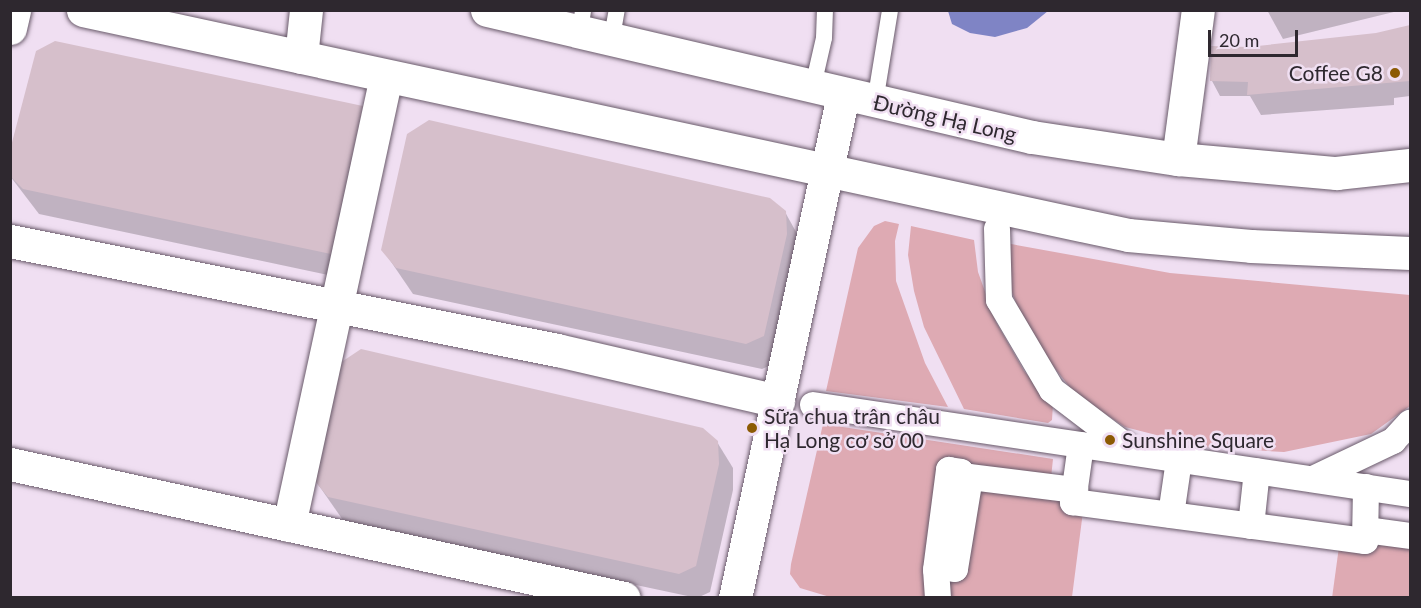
<!DOCTYPE html>
<html>
<head>
<meta charset="utf-8">
<style>
  body { margin:0 }
  #map { position:relative; width:1421px; height:608px; overflow:hidden; background:#f0dff2; font-family:Lato,sans-serif }
  div>[style] { position:absolute }
  .green>* { inset:0; background:#deaab3 }
  .water>* { inset:0; background:#7f84c5 }
  .shadow>* { inset:0; background:#0003 }
  .building>* { inset:0; background:#d6bfcb }
  .roads { filter:drop-shadow(0 0 2px #695a6a) drop-shadow(0 0 2px #695a6a) }
  .service>* { height:16px; margin:-8px; padding:0 8px; transform-origin:8px; border-radius:8px; background:#fff }
  .pedestrian>* { height:26px; margin:-13px; padding:0 13px; transform-origin:13px; border-radius:13px; background:#fff }
  .minor>* { height:33px; margin:-16.5px; padding:0 16.5px; transform-origin:16.5px; border-radius:16.5px; background:#fff }
  .tertiary>* { height:33px; margin:-16.5px; padding:0 16.5px; transform-origin:16.5px; border-radius:16.5px; background:#fff }
  .primary>* { height:33px; margin:-16.5px; padding:0 16.5px; transform-origin:16.5px; border-radius:16.5px; background:#fff }
  .dots>* { width:16px; height:16px; translate:-50% -50%; box-sizing:border-box; border:3px solid #f0dff2; border-radius:50% }
  span { translate:-50% -50%; white-space:nowrap; text-align:center; line-height:1.15; -webkit-text-stroke:5px #f0dff2; paint-order:stroke }
  .poi-label { font-size:21px; color:#2e282f }
  .right { translate:-100% -50%; text-align:right }
  .left { translate:0 -50%; text-align:left }
  .street-label { font-size:21px; color:#2e282f }
  .frame { position:absolute; inset:0; border:12px solid #2e282f; pointer-events:none }
  .scale { position:absolute; left:1208px; top:30px; width:90px; height:27px; box-sizing:border-box; border:3px solid #2e282f; border-top:0; padding-left:8px; font-size:18px; line-height:21px; white-space:nowrap; color:#2e282f; -webkit-text-stroke:4px #f0dff2; paint-order:stroke }
</style>
</head>
<body>
<div id="map">
  <div class="green">
    <i style="clip-path:polygon(885px 221px,899px 224px,895px 241px,896px 281px,925px 363px,948px 407px,826px 391px,858px 248px,874px 226px)"></i>
    <i style="clip-path:polygon(911px 226px,974px 240px,978px 272px,996px 322px,1024px 371px,1053px 404px,1052px 420px,1048px 423px,964px 409px,924px 327px,914px 291px,908px 255px)"></i>
    <i style="clip-path:polygon(1000px 242px,1170px 273px,1410px 295px,1410px 406px,1371px 434px,1284px 452px,1203px 447px,1125px 427px,1075px 394px,1028px 334px,1007px 279px)"></i>
    <i style="clip-path:polygon(823px 424px,1053px 459px,1051px 478px,977px 480px,1085px 496px,1072px 597px,830px 597px,800px 588px,790px 574px,791px 564px)"></i>
    <i style="clip-path:polygon(1341px 532px,1410px 542px,1410px 597px,1332px 598px)"></i>
  </div>
  <div class="water">
    <i style="clip-path:polygon(948px 11px,948px 10px,1048px 11px,1027px 28px,995px 37px,970px 33px,952px 24px)"></i>
  </div>
  <div class="shadow">
    <i style="clip-path:polygon(1267px 10px,1402px 10px,1283px 39px)"></i>
    <i style="clip-path:polygon(1410px 26px,1410px 96px,1394px 98px,1394px 105px,1261px 115px,1250px 96px,1220px 96px,1212px 81px,1212px 48px,1248px 48px,1377px 34px)"></i>
    <i style="clip-path:polygon(383px 152px,362px 272px,347px 279px,39px 214px,10px 176px)"></i>
    <i style="clip-path:polygon(785px 212px,800px 239px,778px 362px,762px 369px,413px 294px,383px 250px)"></i>
    <i style="clip-path:polygon(717px 442px,733px 468px,733px 490px,710px 592px,697px 598px,345px 523px,315px 480px)"></i>
  </div>
  <div class="building">
    <i style="clip-path:polygon(1410px 25px,1410px 81px,1247px 95px,1248px 82px,1210px 81px,1211px 46px,1248px 47px,1376px 33px)"></i>
    <i style="clip-path:polygon(55px 41px,363px 106px,331px 254px,23px 189px,10px 176px,10px 150px,36px 51px)"></i>
    <i style="clip-path:polygon(429px 120px,770px 198px,786px 211px,787px 234px,764px 336px,746px 344px,396px 268px,381px 250px,407px 134px)"></i>
    <i style="clip-path:polygon(361px 349px,703px 428px,718px 441px,719px 464px,696px 566px,679px 574px,328px 497px,314px 480px,340px 363px)"></i>
  </div>
  <div class="roads">
    <div class="service">
      <i style="left:580px;top:30px;width:20px;rotate:-81deg"></i>
      <i style="left:612px;top:37px;width:27px;rotate:-80deg"></i>
      <i style="left:813px;top:86px;width:49px;rotate:-77.1deg"></i>
      <i style="left:824px;top:38px;width:28px;rotate:-88deg"></i>
      <i style="left:875px;top:102px;width:93px;rotate:-80.7deg"></i>
    </div>
    <div class="pedestrian">
      <i style="left:997px;top:229px;width:71px;rotate:88.4deg"></i>
      <i style="left:999px;top:300px;width:104px;rotate:59.5deg"></i>
      <i style="left:1052px;top:390px;width:101px;rotate:37.3deg"></i>
      <i style="left:813px;top:405px;width:604px;rotate:8.48deg"></i>
      <i style="left:1081px;top:445px;width:58px;rotate:98deg"></i>
      <i style="left:1073px;top:502px;width:295px;rotate:7.6deg"></i>
      <i style="left:1365px;top:541px;width:54px;rotate:-88.9deg"></i>
      <i style="left:1313px;top:479px;width:89px;rotate:-25.4deg"></i>
      <i style="left:1393px;top:441px;width:25px;rotate:-47deg"></i>
      <i style="left:1171px;top:515px;width:56px;rotate:-81.7deg"></i>
      <i style="left:1251px;top:526px;width:55px;rotate:-83.8deg"></i>
      <i style="left:1366px;top:530px;width:44px;rotate:7.8deg"></i>
      <i style="left:938px;top:598px;width:28px;rotate:-94deg"></i>
      <i style="left:936px;top:570px;width:101px;rotate:-82.6deg"></i>
      <i style="left:949px;top:470px;width:12px;rotate:9deg"></i>
      <i style="left:961px;top:472px;width:97px;rotate:98.9deg"></i>
      <i style="left:946px;top:568px;width:9px;rotate:6deg"></i>
      <i style="left:955px;top:569px;width:93px;rotate:-80.7deg"></i>
      <i style="left:970px;top:477px;width:106px;rotate:7.1deg"></i>
    </div>
    <div class="minor">
      <i style="left:10px;top:28px;width:18px;rotate:-77deg"></i>
      <i style="left:1178px;top:159px;width:150px;rotate:-82.4deg"></i>
      <i style="left:10px;top:241px;width:558px;rotate:11.27deg"></i>
      <i style="left:557px;top:350px;width:227px;rotate:13deg"></i>
      <i style="left:10px;top:464px;width:628px;rotate:12.31deg"></i>
      <i style="left:289px;top:525px;width:458px;rotate:-77.8deg"></i>
      <i style="left:735px;top:598px;width:514px;rotate:-77.88deg"></i>
    </div>
    <div class="tertiary">
      <i style="left:83px;top:10px;width:1069px;rotate:12.15deg"></i>
      <i style="left:1128px;top:235px;width:123px;rotate:5.1deg"></i>
      <i style="left:1251px;top:246px;width:159px;rotate:2.5deg"></i>
      <i style="left:301px;top:57px;width:47px;rotate:-83.9deg"></i>
    </div>
    <div class="primary">
      <i style="left:487px;top:10px;width:560px;rotate:13.12deg"></i>
      <i style="left:1032px;top:137px;width:148px;rotate:8.6deg"></i>
      <i style="left:1178px;top:159px;width:159px;rotate:5.1deg"></i>
      <i style="left:1336px;top:173px;width:74px;rotate:-6.2deg"></i>
    </div>
  </div>
  <div class="dots">
    <i style="left:1395px;top:73px;background:#8c5b04"></i>
    <i style="left:752px;top:428px;background:#8c5b04"></i>
    <i style="left:1110px;top:440px;background:#8c5b04"></i>
  </div>
  <div class="poi-label">
    <span class="right" style="left:1383px;top:73px">Coffee G8</span>
    <span class="left" style="left:764px;top:428px">Sữa chua trân châu<br>Hạ Long cơ sở 00</span>
    <span class="left" style="left:1122px;top:440px">Sunshine Square</span>
  </div>
  <div class="street-label">
    <span style="left:945px;top:118px;rotate:13deg">Đường Hạ Long</span>
  </div>
  <div class="frame"></div>
  <div class="scale">20 m</div>
</div>
</body>
</html>
